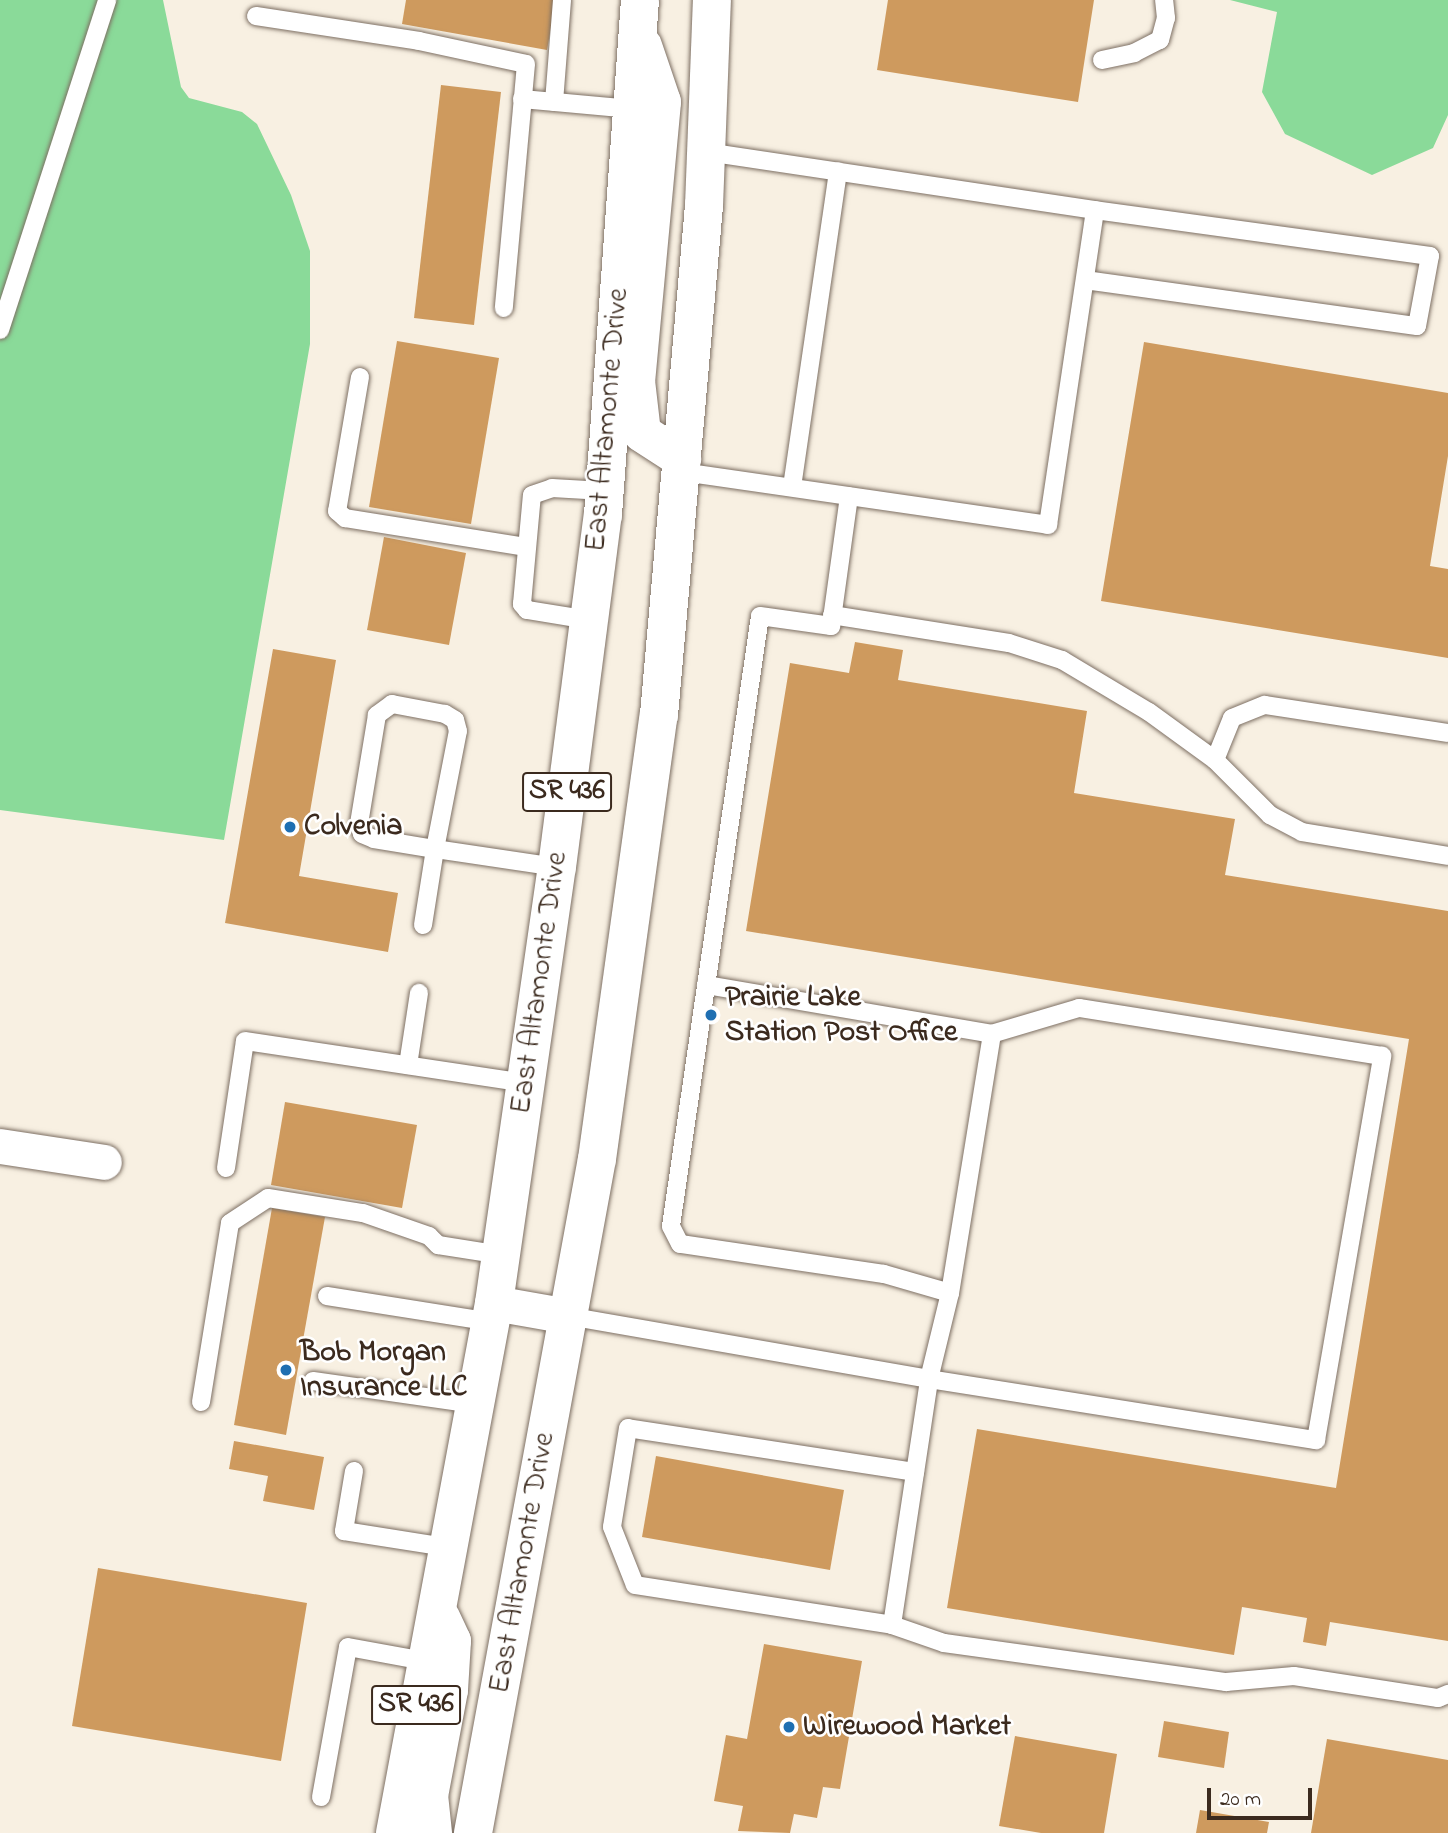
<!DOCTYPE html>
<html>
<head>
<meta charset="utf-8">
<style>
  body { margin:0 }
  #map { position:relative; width:1448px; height:1833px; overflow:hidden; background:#f8f0e2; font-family:"Indie Flower",sans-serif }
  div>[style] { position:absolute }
  .green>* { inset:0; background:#8ada99 }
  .building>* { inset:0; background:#ce9a5e }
  .roads { filter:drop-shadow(0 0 2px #7d6f63) drop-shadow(0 0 2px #7d6f63) }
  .lane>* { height:18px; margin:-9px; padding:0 9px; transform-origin:9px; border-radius:9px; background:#fff }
  .street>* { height:35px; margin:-17.5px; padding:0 17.5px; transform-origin:17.5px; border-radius:17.5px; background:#fff }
  .primary>* { height:38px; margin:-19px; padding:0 19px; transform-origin:19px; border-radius:19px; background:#fff }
  .dots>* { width:19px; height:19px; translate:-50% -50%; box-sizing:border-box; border:4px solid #fff; border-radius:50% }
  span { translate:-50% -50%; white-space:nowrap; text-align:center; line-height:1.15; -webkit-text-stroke:5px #fff; paint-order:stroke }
  .shield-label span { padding:2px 5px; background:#fff; border:2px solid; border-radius:5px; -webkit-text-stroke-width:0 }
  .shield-label { font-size:28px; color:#3b2a1e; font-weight:700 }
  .street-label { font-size:30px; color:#3b2a1e }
  .poi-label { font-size:30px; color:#3b2a1e; font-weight:700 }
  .left { translate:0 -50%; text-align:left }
  .scale { position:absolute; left:1207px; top:1788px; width:105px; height:32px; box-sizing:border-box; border:4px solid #3b2a1e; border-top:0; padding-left:9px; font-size:21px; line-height:24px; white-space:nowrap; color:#3b2a1e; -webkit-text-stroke:5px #fff; paint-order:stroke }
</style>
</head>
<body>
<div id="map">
  <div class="green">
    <i style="clip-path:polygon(0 0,163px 0,181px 87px,189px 98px,242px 112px,257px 124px,291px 195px,310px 251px,310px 344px,224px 840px,0 810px)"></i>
    <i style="clip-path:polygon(1230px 0,1448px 0,1448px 115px,1433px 148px,1372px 175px,1285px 134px,1262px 92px,1277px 12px)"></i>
  </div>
  <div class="building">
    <i style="clip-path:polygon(406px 0,556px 0,547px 50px,402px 24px)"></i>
    <i style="clip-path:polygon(888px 0,1094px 0,1078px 102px,877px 70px)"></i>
    <i style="clip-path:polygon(441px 85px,501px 92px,474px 325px,414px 318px)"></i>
    <i style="clip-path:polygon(397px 341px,499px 358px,471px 524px,369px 507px)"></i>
    <i style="clip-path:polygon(1144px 342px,1448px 393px,1448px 456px,1430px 566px,1448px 569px,1448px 658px,1101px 601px)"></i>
    <i style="clip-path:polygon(384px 537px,466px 553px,449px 645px,367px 630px)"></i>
    <i style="clip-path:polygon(855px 642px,903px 650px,898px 680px,1087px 711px,1074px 793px,1235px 819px,1225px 875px,1448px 911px,1448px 1641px,1330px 1622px,1326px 1646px,1303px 1642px,1307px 1618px,1242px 1607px,1234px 1655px,947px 1608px,977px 1429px,1336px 1488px,1409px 1039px,746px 931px,790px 663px,849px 673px)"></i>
    <i style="clip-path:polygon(273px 649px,336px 660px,299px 876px,398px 893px,388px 952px,225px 923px)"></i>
    <i style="clip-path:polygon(285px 1102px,417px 1125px,402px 1208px,271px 1185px)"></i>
    <i style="clip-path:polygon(272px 1208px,325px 1217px,286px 1435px,234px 1425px)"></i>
    <i style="clip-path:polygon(234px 1441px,324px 1457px,314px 1510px,263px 1501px,268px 1476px,229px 1469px)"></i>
    <i style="clip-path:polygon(656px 1456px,844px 1490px,830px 1570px,642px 1537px)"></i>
    <i style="clip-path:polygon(98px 1568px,307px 1603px,281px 1761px,72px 1726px)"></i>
    <i style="clip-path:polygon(764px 1644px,862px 1661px,840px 1789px,823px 1787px,817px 1818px,794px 1814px,790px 1833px,738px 1831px,743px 1806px,714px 1801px,726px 1735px,747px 1739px)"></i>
    <i style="clip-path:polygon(1164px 1721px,1229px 1732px,1224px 1768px,1158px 1757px)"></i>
    <i style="clip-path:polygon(1015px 1736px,1117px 1754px,1104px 1833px,1041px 1833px,999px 1826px)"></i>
    <i style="clip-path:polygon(1327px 1739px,1448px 1760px,1448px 1833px,1311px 1833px)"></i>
    <i style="clip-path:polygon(1200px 1810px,1269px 1822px,1267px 1833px,1196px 1833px)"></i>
  </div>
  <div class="roads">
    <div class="lane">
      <i style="left:256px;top:16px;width:165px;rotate:8.7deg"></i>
      <i style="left:419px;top:41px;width:109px;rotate:12.1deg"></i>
      <i style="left:526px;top:64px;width:245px;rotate:95.2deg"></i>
      <i style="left:1102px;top:60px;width:33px;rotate:-12deg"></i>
      <i style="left:1134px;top:53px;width:29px;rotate:-27deg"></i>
      <i style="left:1160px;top:40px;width:23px;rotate:-75deg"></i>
      <i style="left:1166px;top:18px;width:18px;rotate:-96deg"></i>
      <i style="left:522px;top:99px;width:110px;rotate:5.2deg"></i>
      <i style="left:554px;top:102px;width:102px;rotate:-85.5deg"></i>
      <i style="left:1085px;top:280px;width:335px;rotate:7.9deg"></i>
      <i style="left:1417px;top:326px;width:71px;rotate:-79.5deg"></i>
      <i style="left:1430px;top:256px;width:338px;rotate:-172.2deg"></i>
      <i style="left:0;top:330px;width:347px;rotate:-72deg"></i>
      <i style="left:360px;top:377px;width:136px;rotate:99.7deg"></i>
      <i style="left:337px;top:511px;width:11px;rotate:41deg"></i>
      <i style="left:345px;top:518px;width:183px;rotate:9.1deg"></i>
      <i style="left:682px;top:472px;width:370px;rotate:8.2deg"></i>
      <i style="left:1048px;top:525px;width:318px;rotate:-81.5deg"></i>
      <i style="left:1095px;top:210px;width:393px;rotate:-171.5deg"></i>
      <i style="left:792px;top:487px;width:319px;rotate:-81.7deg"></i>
      <i style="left:832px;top:615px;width:179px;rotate:9deg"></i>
      <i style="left:1009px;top:643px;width:56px;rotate:17.8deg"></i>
      <i style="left:1062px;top:660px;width:101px;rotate:30.9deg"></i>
      <i style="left:1149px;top:712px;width:82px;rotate:36deg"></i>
      <i style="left:1215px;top:760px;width:78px;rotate:45deg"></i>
      <i style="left:1270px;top:815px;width:36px;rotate:28deg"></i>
      <i style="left:1302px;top:832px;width:148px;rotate:9.3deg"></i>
      <i style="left:589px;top:620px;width:63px;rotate:-170.8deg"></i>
      <i style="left:527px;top:610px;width:8px;rotate:-130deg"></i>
      <i style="left:522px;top:604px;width:109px;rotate:-84.8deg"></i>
      <i style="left:532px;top:495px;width:21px;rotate:-19deg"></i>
      <i style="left:552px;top:488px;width:52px;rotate:3.3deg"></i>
      <i style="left:1215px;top:760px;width:45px;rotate:-68deg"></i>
      <i style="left:1232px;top:718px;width:35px;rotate:-22deg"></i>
      <i style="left:1265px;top:705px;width:185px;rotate:8.7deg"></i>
      <i style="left:423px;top:925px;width:77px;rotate:-81deg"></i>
      <i style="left:435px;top:849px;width:120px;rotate:-79deg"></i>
      <i style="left:458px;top:731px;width:11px;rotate:-105deg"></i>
      <i style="left:455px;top:720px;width:12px;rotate:-149deg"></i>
      <i style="left:445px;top:714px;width:54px;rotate:-169.3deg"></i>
      <i style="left:392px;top:704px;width:19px;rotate:144deg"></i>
      <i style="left:377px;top:715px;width:110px;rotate:99.4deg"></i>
      <i style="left:359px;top:824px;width:10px;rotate:73deg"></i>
      <i style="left:362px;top:834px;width:13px;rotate:23deg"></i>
      <i style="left:374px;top:839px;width:62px;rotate:9.3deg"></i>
      <i style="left:435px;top:849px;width:123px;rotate:8.4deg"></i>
      <i style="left:706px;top:985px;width:290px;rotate:9.7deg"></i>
      <i style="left:992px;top:1034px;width:262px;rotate:99.2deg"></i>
      <i style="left:408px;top:1065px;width:73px;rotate:-81.3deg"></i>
      <i style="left:226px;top:1168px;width:128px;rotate:-81.5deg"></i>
      <i style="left:245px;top:1041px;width:284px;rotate:8.5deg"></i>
      <i style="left:327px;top:1296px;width:166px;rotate:9deg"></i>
      <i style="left:568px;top:1316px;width:366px;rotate:9.9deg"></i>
      <i style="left:929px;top:1379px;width:89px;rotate:-76.3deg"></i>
      <i style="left:950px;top:1293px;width:69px;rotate:-163.9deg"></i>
      <i style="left:884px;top:1274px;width:206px;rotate:-171.6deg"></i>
      <i style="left:680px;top:1244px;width:20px;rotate:-117deg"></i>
      <i style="left:671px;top:1226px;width:616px;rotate:-81.7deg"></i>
      <i style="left:760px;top:616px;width:72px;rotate:8deg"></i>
      <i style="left:831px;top:626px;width:131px;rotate:-82.1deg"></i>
      <i style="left:313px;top:1381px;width:163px;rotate:8.1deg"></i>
      <i style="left:201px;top:1402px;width:181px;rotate:-80.8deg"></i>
      <i style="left:230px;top:1223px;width:45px;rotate:-33.3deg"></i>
      <i style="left:268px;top:1198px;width:96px;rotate:9deg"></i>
      <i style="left:363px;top:1213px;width:70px;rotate:19.2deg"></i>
      <i style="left:429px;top:1236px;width:13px;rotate:45deg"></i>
      <i style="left:438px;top:1245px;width:65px;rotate:8.9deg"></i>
      <i style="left:354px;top:1471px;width:61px;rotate:99.5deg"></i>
      <i style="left:344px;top:1531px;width:102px;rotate:9deg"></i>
      <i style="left:915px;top:1472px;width:290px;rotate:-171.3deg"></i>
      <i style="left:628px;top:1428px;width:100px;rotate:99.2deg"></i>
      <i style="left:612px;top:1527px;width:62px;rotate:68.4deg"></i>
      <i style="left:635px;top:1585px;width:260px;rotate:8.8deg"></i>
      <i style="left:892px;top:1625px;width:249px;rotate:-81.4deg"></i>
      <i style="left:929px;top:1379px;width:392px;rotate:9deg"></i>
      <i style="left:1316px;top:1440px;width:390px;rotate:-80.2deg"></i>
      <i style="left:1382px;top:1056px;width:307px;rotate:-171deg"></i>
      <i style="left:1079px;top:1008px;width:91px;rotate:163.4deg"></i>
      <i style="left:892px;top:1625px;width:55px;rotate:19.1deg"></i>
      <i style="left:944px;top:1643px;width:285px;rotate:7.9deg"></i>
      <i style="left:1226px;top:1682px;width:68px;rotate:-5deg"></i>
      <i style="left:1294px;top:1676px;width:146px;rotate:8.7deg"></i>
      <i style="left:1438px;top:1698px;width:11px;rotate:-22deg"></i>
      <i style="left:321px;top:1797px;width:152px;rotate:-79.8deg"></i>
      <i style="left:348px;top:1647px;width:77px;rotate:10.4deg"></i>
    </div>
    <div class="street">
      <i style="left:0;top:1146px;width:105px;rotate:8.7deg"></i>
      <i style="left:494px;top:1303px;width:75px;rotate:10deg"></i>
    </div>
    <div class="primary">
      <i style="left:643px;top:46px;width:59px;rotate:71.3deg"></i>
      <i style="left:662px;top:102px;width:280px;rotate:95.3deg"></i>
      <i style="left:636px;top:381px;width:52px;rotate:83.4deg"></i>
      <i style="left:642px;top:433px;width:48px;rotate:33deg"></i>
      <i style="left:395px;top:1833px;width:539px;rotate:-79.42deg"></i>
      <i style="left:494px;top:1303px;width:441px;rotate:-81.8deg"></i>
      <i style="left:557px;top:867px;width:355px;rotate:-82.6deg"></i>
      <i style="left:603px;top:515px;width:516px;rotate:-85.89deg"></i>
      <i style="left:433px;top:1833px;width:37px;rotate:-96deg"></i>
      <i style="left:429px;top:1796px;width:108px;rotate:-79.3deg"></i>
      <i style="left:449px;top:1690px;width:49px;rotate:-86.5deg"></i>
      <i style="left:452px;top:1641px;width:26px;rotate:-115deg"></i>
      <i style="left:473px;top:1833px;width:685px;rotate:-79.58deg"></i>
      <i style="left:597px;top:1159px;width:448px;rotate:-82.1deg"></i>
      <i style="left:659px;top:715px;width:511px;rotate:-84.95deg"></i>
      <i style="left:704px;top:206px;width:206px;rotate:-87.8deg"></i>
    </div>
  </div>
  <div class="dots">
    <i style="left:290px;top:827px;background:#1f6fb2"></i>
    <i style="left:711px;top:1015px;background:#1f6fb2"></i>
    <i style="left:286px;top:1370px;background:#1f6fb2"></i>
    <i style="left:789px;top:1727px;background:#1f6fb2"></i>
  </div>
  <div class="shield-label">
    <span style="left:567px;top:792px">SR 436</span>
    <span style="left:416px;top:1705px">SR 436</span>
  </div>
  <div class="street-label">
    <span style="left:608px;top:420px;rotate:-85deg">East Altamonte Drive</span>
    <span style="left:540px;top:983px;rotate:-82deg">East Altamonte Drive</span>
    <span style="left:523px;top:1563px;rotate:-80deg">East Altamonte Drive</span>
  </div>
  <div class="poi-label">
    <span class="left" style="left:304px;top:827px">Colvenia</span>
    <span class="left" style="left:725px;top:1015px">Prairie Lake<br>Station Post Office</span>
    <span class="left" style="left:300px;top:1370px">Bob Morgan<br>Insurance LLC</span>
    <span class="left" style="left:803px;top:1727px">Wirewood Market</span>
  </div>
  <div class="scale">20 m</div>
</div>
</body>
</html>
